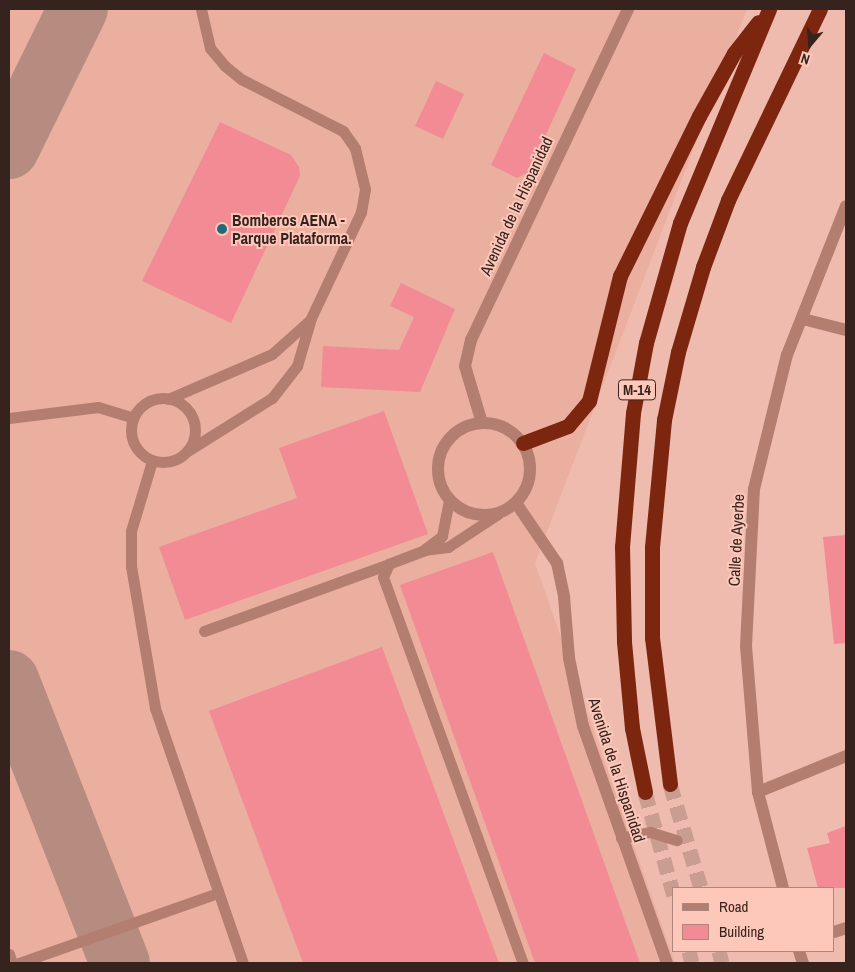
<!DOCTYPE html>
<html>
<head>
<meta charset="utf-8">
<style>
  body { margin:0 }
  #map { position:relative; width:855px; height:972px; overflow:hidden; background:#efbbae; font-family:"Archivo Narrow",sans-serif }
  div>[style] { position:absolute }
  .built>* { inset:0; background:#eaaf9f }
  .taxiway>* { height:60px; margin:-30px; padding:0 30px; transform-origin:30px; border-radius:30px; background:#b68c81 }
  .building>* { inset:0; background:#f28b94 }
  .motorway-tunnel>* { height:15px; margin-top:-7.5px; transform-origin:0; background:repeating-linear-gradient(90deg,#ca9d91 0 15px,transparent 0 23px) }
  .service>* { height:11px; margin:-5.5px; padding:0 5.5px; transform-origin:5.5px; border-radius:5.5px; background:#b37d6f }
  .service>.ring { margin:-5.5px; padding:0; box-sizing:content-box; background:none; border:11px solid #b37d6f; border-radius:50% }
  .minor>* { height:12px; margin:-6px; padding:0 6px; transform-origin:6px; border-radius:6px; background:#b37d6f }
  .tertiary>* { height:12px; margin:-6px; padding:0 6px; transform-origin:6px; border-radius:6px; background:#b37d6f }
  .tertiary>.ring { margin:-6px; padding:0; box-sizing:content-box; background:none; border:12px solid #b37d6f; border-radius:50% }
  .motorway>* { height:15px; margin:-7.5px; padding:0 7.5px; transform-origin:7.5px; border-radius:7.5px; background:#7d260f }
  .dots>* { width:14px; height:14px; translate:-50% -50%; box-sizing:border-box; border:2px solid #fdc8ba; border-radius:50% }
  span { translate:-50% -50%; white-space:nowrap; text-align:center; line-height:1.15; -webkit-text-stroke:4px #fdc8ba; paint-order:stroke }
  .shield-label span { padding:1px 4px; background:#fdc8ba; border:1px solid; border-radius:4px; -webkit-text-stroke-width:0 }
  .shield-label { font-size:15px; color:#37231e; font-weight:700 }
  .street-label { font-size:16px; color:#37231e }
  .poi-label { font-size:16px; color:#37231e; font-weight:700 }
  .left { translate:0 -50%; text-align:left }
  .frame { position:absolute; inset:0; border:10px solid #37231e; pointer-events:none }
  .legend { position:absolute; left:672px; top:887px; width:162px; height:65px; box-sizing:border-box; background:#fdc8ba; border:1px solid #ae867c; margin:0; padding:6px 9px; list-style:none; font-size:15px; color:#37231e }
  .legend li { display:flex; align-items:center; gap:10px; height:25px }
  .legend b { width:25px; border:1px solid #ae867c }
  .north { position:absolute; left:785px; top:20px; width:50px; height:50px; -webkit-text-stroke:4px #fdc8ba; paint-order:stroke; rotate:198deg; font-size:14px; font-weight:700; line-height:20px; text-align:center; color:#37231e }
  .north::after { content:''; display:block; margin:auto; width:18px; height:22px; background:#37231e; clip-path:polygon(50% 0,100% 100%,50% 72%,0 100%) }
</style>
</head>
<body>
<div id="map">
  <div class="built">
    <i style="clip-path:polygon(9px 9px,747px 9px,535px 563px,675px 963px,9px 963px)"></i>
  </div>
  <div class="taxiway">
    <i style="left:9px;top:149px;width:156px;rotate:-63.8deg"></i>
    <i style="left:9px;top:680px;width:304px;rotate:68.6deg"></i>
  </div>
  <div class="building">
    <i style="clip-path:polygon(544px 53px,576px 69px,529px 172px,517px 178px,491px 165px)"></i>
    <i style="clip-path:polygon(436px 81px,464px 94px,443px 139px,415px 126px)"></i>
    <i style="clip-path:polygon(220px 122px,291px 155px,299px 167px,300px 176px,231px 323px,142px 281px)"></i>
    <i style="clip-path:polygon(401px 283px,455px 309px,420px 392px,321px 387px,323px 346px,399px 350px,414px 317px,390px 306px)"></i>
    <i style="clip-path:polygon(384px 411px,428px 534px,185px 620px,159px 547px,297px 498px,279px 448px)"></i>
    <i style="clip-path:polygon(846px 535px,846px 643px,834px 644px,823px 537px)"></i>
    <i style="clip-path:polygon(493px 552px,640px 963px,535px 963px,400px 585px)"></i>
    <i style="clip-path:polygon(382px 647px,499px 963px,303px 963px,209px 711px)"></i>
    <i style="clip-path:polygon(846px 826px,846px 888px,818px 888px,807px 848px,830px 843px,827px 833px)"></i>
  </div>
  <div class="motorway-tunnel">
    <i style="left:670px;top:784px;width:109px;rotate:73.4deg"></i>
    <i style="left:645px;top:792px;width:108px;rotate:74.4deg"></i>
    <i style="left:689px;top:951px;width:12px;rotate:76deg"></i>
    <i style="left:719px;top:951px;width:12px;rotate:76deg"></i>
  </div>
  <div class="service">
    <i class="ring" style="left:131px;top:398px;width:53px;height:53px"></i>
    <i style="left:168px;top:399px;width:113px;rotate:-23.4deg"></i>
    <i style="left:272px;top:354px;width:51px;rotate:-41.8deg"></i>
    <i style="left:9px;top:418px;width:90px;rotate:-7deg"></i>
    <i style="left:98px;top:407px;width:37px;rotate:17deg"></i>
    <i style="left:189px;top:450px;width:98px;rotate:-32.1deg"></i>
    <i style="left:272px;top:398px;width:41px;rotate:-52deg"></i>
    <i style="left:297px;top:366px;width:50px;rotate:-73.7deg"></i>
    <i style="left:311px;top:318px;width:117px;rotate:-64.7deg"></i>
    <i style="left:361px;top:212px;width:23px;rotate:-80deg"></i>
    <i style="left:365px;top:189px;width:42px;rotate:-103.7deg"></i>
    <i style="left:355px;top:148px;width:21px;rotate:-125deg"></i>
    <i style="left:343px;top:131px;width:114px;rotate:-153deg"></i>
    <i style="left:241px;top:79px;width:21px;rotate:-141deg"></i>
    <i style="left:225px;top:66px;width:23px;rotate:-130deg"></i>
    <i style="left:210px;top:48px;width:40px;rotate:-103deg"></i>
    <i style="left:152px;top:461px;width:73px;rotate:106.7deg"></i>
    <i style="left:131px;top:531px;width:35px;rotate:90deg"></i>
    <i style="left:131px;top:566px;width:144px;rotate:80.4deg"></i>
    <i style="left:155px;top:708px;width:270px;rotate:71deg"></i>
    <i style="left:498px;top:514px;width:60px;rotate:146.6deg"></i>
    <i style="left:448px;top:547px;width:23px;rotate:173deg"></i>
    <i style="left:425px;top:550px;width:39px;rotate:159deg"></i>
    <i style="left:389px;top:564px;width:14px;rotate:115deg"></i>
    <i style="left:383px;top:577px;width:411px;rotate:70.1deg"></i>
    <i style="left:425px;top:549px;width:21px;rotate:-37deg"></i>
    <i style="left:442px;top:536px;width:37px;rotate:-79deg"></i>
    <i style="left:204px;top:631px;width:197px;rotate:-19.9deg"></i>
    <i style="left:621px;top:838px;width:30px;rotate:-12deg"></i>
    <i style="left:650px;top:832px;width:28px;rotate:17deg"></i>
    <i style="left:9px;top:954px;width:9px;rotate:72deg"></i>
    <i style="left:19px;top:963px;width:211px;rotate:-19.4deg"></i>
  </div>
  <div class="minor">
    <i style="left:803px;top:319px;width:44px;rotate:14.3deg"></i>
    <i style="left:758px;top:792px;width:95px;rotate:-22.2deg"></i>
    <i style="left:783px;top:888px;width:99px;rotate:-104.6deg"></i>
    <i style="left:758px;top:792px;width:146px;rotate:-94.7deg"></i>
    <i style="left:746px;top:646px;width:157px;rotate:-87.1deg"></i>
    <i style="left:754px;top:489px;width:138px;rotate:-76.2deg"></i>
    <i style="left:787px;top:355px;width:160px;rotate:-68.4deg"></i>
    <i style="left:834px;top:932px;width:13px;rotate:-18deg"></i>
    <i style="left:799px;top:951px;width:13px;rotate:72deg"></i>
  </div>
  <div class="tertiary">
    <i style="left:482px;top:423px;width:59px;rotate:-106.6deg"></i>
    <i style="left:465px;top:366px;width:27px;rotate:-77deg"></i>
    <i style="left:471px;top:340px;width:366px;rotate:-64.6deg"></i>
    <i class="ring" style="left:438px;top:423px;width:80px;height:80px"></i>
    <i style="left:516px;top:503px;width:73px;rotate:55.7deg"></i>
    <i style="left:557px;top:563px;width:35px;rotate:78deg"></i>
    <i style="left:564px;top:597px;width:61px;rotate:85.3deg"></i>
    <i style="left:569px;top:658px;width:69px;rotate:78.4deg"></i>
    <i style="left:583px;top:726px;width:251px;rotate:70.5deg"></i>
  </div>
  <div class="motorway">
    <i style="left:523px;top:443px;width:48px;rotate:-20.7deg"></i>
    <i style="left:568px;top:426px;width:33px;rotate:-50deg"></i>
    <i style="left:589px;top:401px;width:129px;rotate:-76.1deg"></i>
    <i style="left:620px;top:276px;width:178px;rotate:-63.7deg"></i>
    <i style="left:699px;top:116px;width:72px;rotate:-60.9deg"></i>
    <i style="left:734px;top:53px;width:39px;rotate:-52deg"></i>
    <i style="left:670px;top:784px;width:147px;rotate:-97deg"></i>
    <i style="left:652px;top:638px;width:91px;rotate:-90deg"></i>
    <i style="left:652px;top:547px;width:128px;rotate:-84.6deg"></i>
    <i style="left:664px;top:420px;width:69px;rotate:-78.4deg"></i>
    <i style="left:678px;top:352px;width:89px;rotate:-73.6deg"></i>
    <i style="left:703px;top:267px;width:72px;rotate:-69.5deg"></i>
    <i style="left:728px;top:200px;width:212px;rotate:-64.3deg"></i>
    <i style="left:645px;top:792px;width:65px;rotate:-101.5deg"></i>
    <i style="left:632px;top:728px;width:87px;rotate:-95.3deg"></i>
    <i style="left:624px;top:641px;width:94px;rotate:-91.2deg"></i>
    <i style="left:622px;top:547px;width:134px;rotate:-85.3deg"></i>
    <i style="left:633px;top:413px;width:71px;rotate:-79.5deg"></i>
    <i style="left:646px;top:343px;width:125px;rotate:-74.2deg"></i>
    <i style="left:680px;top:223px;width:232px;rotate:-67.4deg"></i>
  </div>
  <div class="dots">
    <i style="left:222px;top:229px;background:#246979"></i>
  </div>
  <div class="shield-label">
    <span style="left:637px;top:390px">M-14</span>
  </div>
  <div class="street-label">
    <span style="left:516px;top:206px;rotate:-65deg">Avenida de la Hispanidad</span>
    <span style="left:736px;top:540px;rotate:-87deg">Calle de Ayerbe</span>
    <span style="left:617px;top:770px;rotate:72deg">Avenida de la Hispanidad</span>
  </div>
  <div class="poi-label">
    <span class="left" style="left:232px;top:229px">Bomberos AENA -<br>Parque Plataforma.</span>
  </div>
  <div class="frame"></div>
  <ul class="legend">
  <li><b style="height:6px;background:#b37d6f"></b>Road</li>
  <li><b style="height:14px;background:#f28b94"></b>Building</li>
  </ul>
  <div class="north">N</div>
</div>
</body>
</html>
